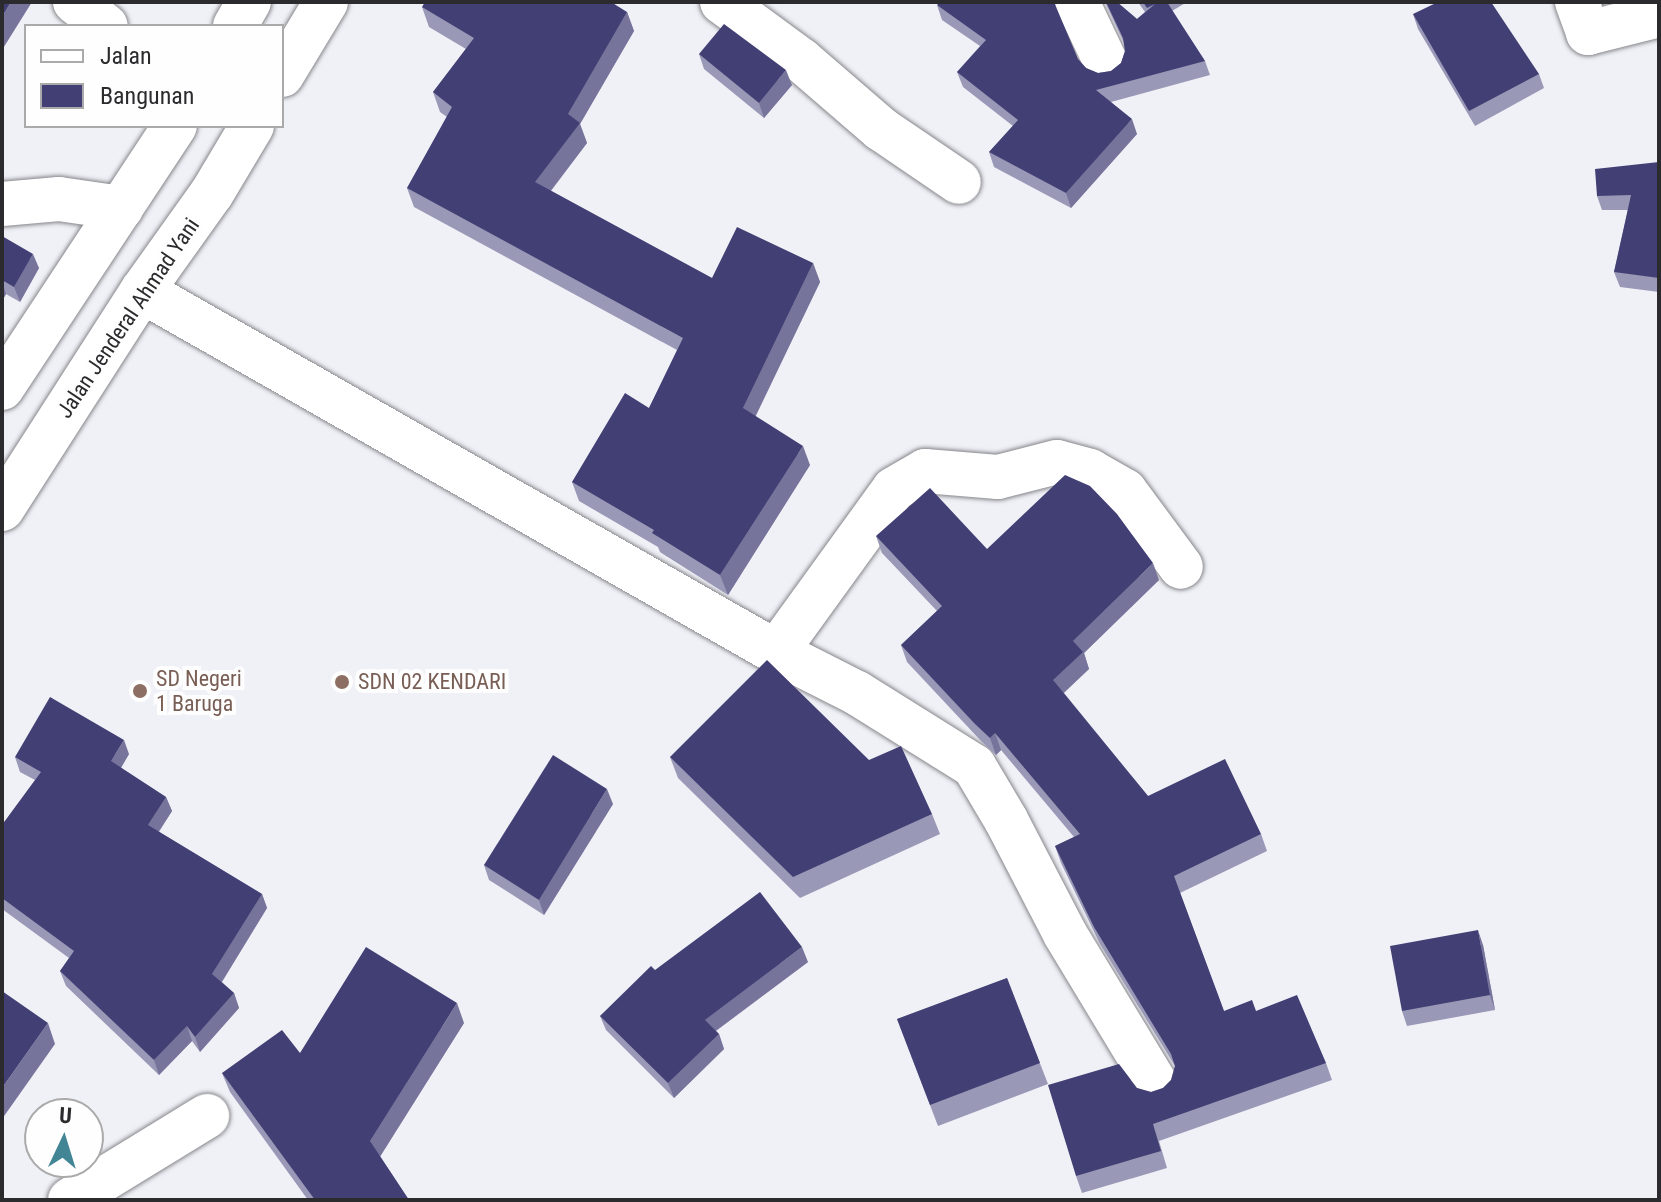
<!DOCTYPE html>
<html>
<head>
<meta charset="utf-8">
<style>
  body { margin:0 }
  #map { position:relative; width:1661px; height:1202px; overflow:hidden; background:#f0f1f7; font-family:"Roboto Condensed",sans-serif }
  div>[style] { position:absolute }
  .roads { filter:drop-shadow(0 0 2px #86868b) drop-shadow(0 0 2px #86868b) }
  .minor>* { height:44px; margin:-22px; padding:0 22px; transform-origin:22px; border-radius:22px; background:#fff }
  .trunk>* { height:44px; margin:-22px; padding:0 22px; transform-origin:22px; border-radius:22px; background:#fff }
  .wall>* { inset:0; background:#9998b6 }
  .shaded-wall>* { inset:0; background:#76749b }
  .building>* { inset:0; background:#423f74 }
  .dots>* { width:22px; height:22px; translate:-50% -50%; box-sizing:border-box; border:4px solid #fefefe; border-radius:50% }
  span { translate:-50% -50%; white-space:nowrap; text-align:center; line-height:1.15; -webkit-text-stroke:8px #fefefe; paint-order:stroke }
  .street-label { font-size:22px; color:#2b2b2e }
  .education-label { font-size:22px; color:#785e54 }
  .left { translate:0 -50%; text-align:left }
  .frame { position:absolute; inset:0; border:4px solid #2b2b2e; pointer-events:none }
  .legend { position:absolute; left:24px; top:24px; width:260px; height:104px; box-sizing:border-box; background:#fefefe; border:2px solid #aaaaab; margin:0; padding:10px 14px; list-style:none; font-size:24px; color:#2b2b2e }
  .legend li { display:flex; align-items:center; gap:16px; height:40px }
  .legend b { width:40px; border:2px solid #aaaaab }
  .north { position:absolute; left:24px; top:1098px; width:80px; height:80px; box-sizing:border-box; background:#fefefe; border:2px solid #aaaaab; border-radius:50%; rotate:4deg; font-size:22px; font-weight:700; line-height:32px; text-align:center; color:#2b2b2e }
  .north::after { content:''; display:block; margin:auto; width:28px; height:36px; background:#428695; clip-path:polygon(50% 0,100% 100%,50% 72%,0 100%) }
</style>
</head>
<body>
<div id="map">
  <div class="roads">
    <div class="minor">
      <i style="left:75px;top:2px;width:39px;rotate:38deg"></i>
      <i style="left:722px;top:2px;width:98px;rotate:36.3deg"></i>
      <i style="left:801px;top:60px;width:106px;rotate:40.8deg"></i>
      <i style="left:881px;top:129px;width:94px;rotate:34.2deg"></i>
      <i style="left:1077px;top:2px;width:68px;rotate:64.6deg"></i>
      <i style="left:1577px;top:2px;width:33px;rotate:70deg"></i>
      <i style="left:1588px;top:33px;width:73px;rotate:-14.2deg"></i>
      <i style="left:2px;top:204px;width:57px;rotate:-5deg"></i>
      <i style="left:59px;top:199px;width:63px;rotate:8.3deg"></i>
      <i style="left:142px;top:291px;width:730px;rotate:29.66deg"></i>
      <i style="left:776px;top:652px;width:91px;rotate:26.8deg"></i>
      <i style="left:857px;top:693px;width:138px;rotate:32deg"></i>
      <i style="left:974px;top:766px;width:63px;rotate:59.3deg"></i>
      <i style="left:1006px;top:820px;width:128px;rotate:62.6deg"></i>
      <i style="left:1065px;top:934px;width:175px;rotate:58.8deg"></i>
      <i style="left:776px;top:652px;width:201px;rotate:-54.1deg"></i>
      <i style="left:894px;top:489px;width:36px;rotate:-30deg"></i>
      <i style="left:925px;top:471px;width:73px;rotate:4.7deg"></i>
      <i style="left:998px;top:477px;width:61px;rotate:-14.3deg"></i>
      <i style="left:1057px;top:462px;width:34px;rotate:15deg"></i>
      <i style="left:1090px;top:471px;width:40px;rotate:29.7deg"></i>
      <i style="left:1125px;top:491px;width:94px;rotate:53.6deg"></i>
      <i style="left:70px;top:1200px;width:161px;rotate:-31.5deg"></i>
    </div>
    <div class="trunk">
      <i style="left:235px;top:26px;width:28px;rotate:-60deg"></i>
      <i style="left:282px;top:75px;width:85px;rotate:-58.9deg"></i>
      <i style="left:2px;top:388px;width:314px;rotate:-56.6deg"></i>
      <i style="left:2px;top:509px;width:259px;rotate:-57.3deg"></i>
      <i style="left:142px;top:291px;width:120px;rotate:-54.5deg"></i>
      <i style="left:212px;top:193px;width:78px;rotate:-59.2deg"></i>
    </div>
  </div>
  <div class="wall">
    <i style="clip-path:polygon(1105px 2px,1117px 2px,1137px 19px,1145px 12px,1138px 2px,1187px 2px,1172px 11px,1205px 61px,1210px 75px,1111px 102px,1137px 134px,1071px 208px,994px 167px,989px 152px,1013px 126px,963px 87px,957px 72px,980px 46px,942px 20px,937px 5px,1078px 59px,1086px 68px,1098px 73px,1111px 71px,1121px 63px,1125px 51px,1124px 43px)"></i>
    <i style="clip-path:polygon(422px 7px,627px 12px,634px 31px,580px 124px,587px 143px,551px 191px,712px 278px,813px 263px,820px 282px,755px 416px,810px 465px,728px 595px,660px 552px,658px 547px,579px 501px,572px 482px,649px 408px,677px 350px,414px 207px,407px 188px,447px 117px,440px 112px,433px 92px,466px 49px,429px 27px)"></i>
    <i style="clip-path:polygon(1413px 14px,1539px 74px,1544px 88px,1475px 126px,1418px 29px)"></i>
    <i style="clip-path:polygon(699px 54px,792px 85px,764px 118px,704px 69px)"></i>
    <i style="clip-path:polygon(1659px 162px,1659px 292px,1620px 287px,1614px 272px,1628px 210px,1602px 210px,1597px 196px)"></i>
    <i style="clip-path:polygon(2px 236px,39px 268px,20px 302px,6px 294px,2px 301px)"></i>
    <i style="clip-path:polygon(876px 536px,987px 549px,1159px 580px,1084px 653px,1089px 669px,1064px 693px,1148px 796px,1261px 834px,1267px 851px,1180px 893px,1224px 1011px,1256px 1011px,1326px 1063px,1332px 1080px,1159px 1141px,1167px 1168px,1082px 1193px,1076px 1176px,1137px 1088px,1151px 1092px,1163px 1088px,1171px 1080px,1175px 1066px,1100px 944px,1061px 863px,1055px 846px,1074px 837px,1001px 750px,996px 755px,981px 741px,907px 662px,901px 645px,937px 611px,882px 553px)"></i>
    <i style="clip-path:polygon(129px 754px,121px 768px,166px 797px,172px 811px,159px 832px,262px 894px,267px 908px,222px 982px,234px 993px,239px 1008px,200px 1052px,192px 1041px,159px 1075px,66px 986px,60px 971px,69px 958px,2px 909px,2px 825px,35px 780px,20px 772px,15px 757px)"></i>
    <i style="clip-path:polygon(670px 757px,869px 760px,932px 814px,940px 834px,800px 898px,678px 778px)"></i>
    <i style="clip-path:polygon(613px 804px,544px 915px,489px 880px,484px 865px)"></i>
    <i style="clip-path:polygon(1483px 945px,1495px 1010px,1407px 1026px,1402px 1011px)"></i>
    <i style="clip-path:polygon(808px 962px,716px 1031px,719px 1034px,724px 1049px,674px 1098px,606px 1030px,600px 1016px,655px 970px)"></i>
    <i style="clip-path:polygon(1007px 978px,1048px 1084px,938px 1126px,897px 1019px)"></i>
    <i style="clip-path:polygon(464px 1023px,380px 1156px,409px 1200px,308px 1200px,230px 1092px,222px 1073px,300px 1053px)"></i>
  </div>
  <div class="shaded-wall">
    <i style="clip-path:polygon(11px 2px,32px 2px,2px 50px,2px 17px)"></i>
    <i style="clip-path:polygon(627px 12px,634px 31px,580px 124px,587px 143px,542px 202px,535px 182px,568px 114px)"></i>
    <i style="clip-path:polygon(786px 70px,792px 85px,764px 118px,759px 103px)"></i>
    <i style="clip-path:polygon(1132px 119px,1137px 134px,1071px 208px,1066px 193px)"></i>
    <i style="clip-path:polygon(33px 254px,39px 268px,20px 302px,14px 287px)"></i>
    <i style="clip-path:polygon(813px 263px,820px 282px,750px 428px,743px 408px)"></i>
    <i style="clip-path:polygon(2px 282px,6px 294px,2px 301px)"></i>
    <i style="clip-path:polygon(803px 446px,810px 465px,728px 595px,720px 575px)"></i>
    <i style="clip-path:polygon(1153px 563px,1159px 580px,1084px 653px,1089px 669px,1059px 697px,1053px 680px,1073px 641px)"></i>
    <i style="clip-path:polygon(995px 733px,1001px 750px,996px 755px,990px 738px)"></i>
    <i style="clip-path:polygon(124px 740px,129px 754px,116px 776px,111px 761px)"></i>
    <i style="clip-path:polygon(607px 789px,613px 804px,544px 915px,539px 900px)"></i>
    <i style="clip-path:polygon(166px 797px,172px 811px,153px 840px,148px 825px)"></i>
    <i style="clip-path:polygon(262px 894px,267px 908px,218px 988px,212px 974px)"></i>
    <i style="clip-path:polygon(1478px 930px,1483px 945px,1495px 1010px,1490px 995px)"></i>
    <i style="clip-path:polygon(802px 947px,808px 962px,710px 1035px,705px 1020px)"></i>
    <i style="clip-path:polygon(234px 993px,239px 1008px,200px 1052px,195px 1037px)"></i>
    <i style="clip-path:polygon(457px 1003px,464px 1023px,378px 1160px,370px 1141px)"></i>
    <i style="clip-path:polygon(48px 1023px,55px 1044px,2px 1119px,2px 1088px)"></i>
    <i style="clip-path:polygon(187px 1026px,192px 1041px,159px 1075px,154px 1060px)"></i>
    <i style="clip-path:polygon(719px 1034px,724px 1049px,674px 1098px,668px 1083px)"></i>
  </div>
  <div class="building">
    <i style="clip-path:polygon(2px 2px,11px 2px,2px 17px)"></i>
    <i style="clip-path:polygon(425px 2px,611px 2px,627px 12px,568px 114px,580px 123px,535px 182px,712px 278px,737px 227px,813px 263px,743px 408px,803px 446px,720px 575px,652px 533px,654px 530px,572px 482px,625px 393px,649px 408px,683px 338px,407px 188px,452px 107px,433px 92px,474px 38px,422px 7px)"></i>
    <i style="clip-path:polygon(940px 2px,1054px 2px,1078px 59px,1086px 68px,1098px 73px,1111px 71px,1121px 63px,1125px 51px,1123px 38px,1106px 2px,1117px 2px,1137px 19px,1155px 4px,1147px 8px,1143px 2px,1167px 2px,1205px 61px,1096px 90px,1132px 119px,1066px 193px,989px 152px,1018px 120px,957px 72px,986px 40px,937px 5px)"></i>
    <i style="clip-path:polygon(1438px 2px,1491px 2px,1539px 74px,1469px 111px,1413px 14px)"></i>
    <i style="clip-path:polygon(724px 24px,786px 70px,759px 103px,699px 54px)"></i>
    <i style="clip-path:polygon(1659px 162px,1659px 278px,1614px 272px,1631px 195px,1597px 196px,1595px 169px)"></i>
    <i style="clip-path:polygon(2px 236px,33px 254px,14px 287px,2px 280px)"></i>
    <i style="clip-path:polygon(1065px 475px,1090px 486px,1117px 514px,1153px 563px,1073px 641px,1083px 652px,1053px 680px,1148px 796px,1225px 759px,1261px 834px,1174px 876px,1224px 1011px,1252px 1000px,1256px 1011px,1297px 995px,1326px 1063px,1153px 1124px,1161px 1151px,1076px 1176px,1048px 1085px,1119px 1064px,1137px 1088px,1151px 1092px,1163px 1088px,1171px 1080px,1175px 1066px,1171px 1054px,1094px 927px,1055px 846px,1080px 834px,995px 733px,990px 738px,975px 724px,901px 645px,942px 606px,876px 536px,930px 488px,987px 549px)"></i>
    <i style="clip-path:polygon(767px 660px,869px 760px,901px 746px,932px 814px,793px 877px,670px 757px)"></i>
    <i style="clip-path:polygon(50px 697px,124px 740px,111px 761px,166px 797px,148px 825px,262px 894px,212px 974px,234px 993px,195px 1037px,187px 1026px,154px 1060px,60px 971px,74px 951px,2px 898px,2px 825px,41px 772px,15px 757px)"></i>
    <i style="clip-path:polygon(553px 755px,607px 789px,539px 900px,484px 865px)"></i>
    <i style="clip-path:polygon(760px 892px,802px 947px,705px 1020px,719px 1034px,668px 1083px,600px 1016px,651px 966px,655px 970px)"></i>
    <i style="clip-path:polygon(1478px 930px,1490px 995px,1402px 1011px,1390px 946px)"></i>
    <i style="clip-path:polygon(366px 947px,457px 1003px,370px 1141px,409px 1200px,315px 1200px,222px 1073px,282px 1030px,300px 1053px)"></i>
    <i style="clip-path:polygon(1007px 978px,1040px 1063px,930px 1105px,897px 1019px)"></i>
    <i style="clip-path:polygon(2px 991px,48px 1023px,2px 1088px)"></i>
  </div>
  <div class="dots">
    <i style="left:342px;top:682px;background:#8d6e63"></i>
    <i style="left:140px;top:691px;background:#8d6e63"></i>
  </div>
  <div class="street-label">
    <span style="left:128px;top:318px;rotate:-56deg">Jalan Jenderal Ahmad Yani</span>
  </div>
  <div class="education-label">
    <span class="left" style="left:156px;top:691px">SD Negeri<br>1 Baruga</span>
    <span class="left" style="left:358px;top:682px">SDN 02 KENDARI</span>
  </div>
  <div class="frame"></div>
  <ul class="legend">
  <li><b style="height:10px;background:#fff"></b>Jalan</li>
  <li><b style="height:22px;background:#423f74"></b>Bangunan</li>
  </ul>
  <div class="north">U</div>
</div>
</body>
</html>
